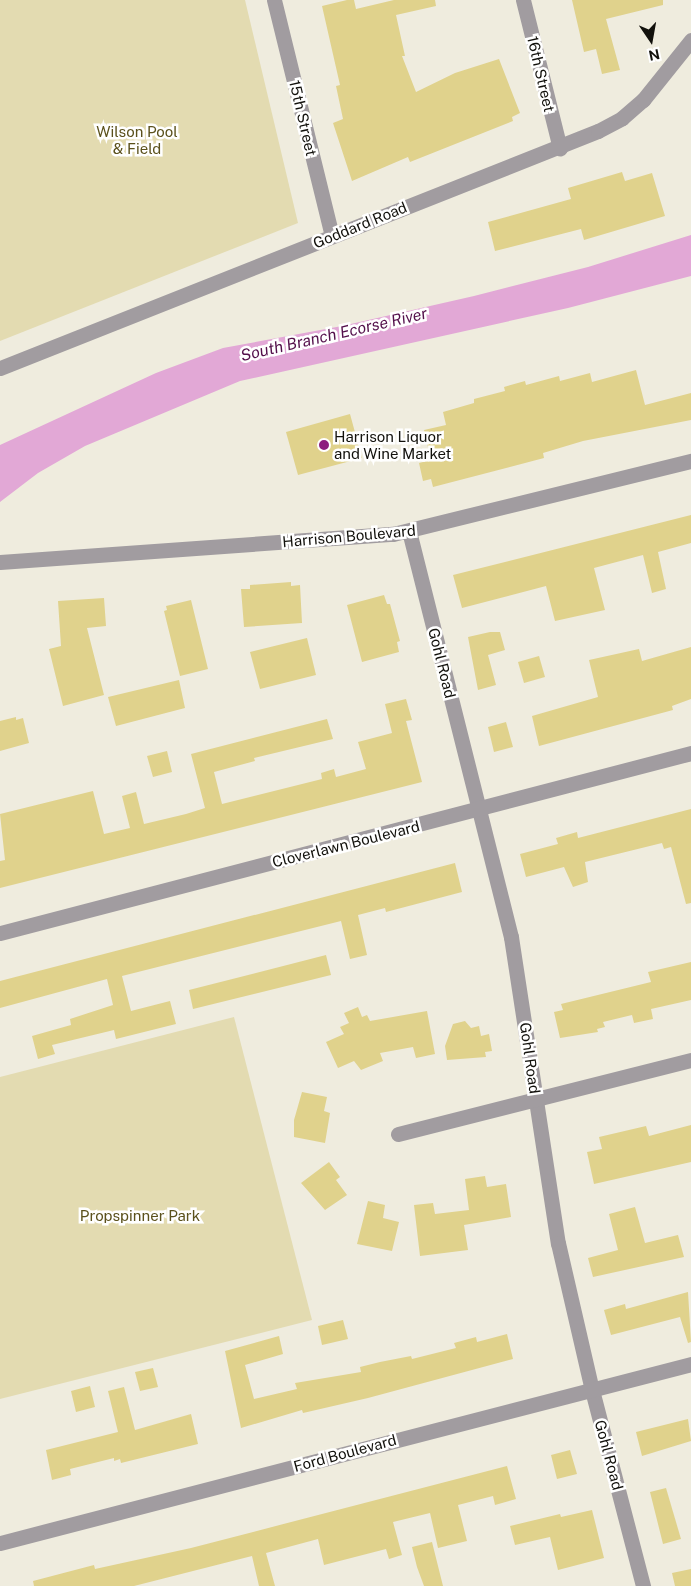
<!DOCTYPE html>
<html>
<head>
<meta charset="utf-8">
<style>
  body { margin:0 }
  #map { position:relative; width:691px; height:1586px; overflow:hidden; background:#efecde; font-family:"Public Sans",sans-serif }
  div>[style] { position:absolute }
  .green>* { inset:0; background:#e3dbb1 }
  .water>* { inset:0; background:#e2a8d6 }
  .building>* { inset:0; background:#e0d28c }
  .minor>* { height:15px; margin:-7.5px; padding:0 7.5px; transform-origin:7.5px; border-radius:7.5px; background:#a19ca0 }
  .dots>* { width:14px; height:14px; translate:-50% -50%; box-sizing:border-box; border:2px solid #fff; border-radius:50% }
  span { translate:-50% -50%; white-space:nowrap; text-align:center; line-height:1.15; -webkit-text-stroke:5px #fff; paint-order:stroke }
  .street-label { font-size:15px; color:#12110c }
  .park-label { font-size:15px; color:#5b511c }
  .poi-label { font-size:15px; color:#12110c }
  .left { translate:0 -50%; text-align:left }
  .water-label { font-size:16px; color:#54104b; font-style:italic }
  .north { position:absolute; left:626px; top:15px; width:50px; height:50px; -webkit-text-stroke:4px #fff; paint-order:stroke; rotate:168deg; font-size:14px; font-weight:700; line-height:20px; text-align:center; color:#12110c }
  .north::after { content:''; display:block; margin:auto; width:18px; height:22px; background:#12110c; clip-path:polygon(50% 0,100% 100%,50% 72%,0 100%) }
</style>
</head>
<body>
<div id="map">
  <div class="green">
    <i style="clip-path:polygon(0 0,245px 0,298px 223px,0 341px)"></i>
    <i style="clip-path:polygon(234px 1017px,312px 1320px,0 1399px,0 1077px)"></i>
  </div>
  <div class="water">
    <i style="clip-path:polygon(691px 235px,691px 276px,568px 308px,240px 381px,85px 446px,38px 473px,0 502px,0 445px,156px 373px,223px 348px,342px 326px,474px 296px,588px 267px)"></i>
  </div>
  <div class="building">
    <i style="clip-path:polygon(347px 0,354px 0,356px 9px,394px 0,435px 0,436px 6px,396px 15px,405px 56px,402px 56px,416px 92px,455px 73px,499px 59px,520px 113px,512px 117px,513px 121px,410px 162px,408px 157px,352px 181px,333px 123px,343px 119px,336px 86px,340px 85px,322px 6px)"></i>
    <i style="clip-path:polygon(572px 0,663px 0,663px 5px,606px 19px,620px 70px,602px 74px,596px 49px,584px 52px)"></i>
    <i style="clip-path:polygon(622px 172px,625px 181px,652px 173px,665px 216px,584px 240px,581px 229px,495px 251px,488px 222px,571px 199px,568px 188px)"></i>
    <i style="clip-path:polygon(636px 370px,645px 405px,691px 393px,691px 420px,583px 441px,543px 453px,544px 458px,433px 487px,431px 479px,423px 481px,419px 463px,431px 460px,424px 430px,446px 425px,443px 412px,474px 403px,474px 399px,505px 391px,504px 387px,525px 381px,526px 385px,559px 376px,560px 381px,590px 373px,592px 382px)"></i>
    <i style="clip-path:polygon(350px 414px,362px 458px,298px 475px,286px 432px)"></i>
    <i style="clip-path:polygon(691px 515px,691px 543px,658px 552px,666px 589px,652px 593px,643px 555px,594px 568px,605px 610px,555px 621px,546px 586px,462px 608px,453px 575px)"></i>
    <i style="clip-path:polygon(291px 582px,291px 586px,300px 585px,302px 623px,244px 627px,241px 589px,250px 589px,250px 585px)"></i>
    <i style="clip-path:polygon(384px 595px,387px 604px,390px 604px,400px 641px,397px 642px,399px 652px,362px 662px,347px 605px)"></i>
    <i style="clip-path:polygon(104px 598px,106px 626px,87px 628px,104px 695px,63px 706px,49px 649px,61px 646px,58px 601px)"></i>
    <i style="clip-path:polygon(191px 600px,208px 669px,180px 676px,164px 611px,167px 610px,166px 606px)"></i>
    <i style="clip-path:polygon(490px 632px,500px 632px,505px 650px,488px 655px,496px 685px,478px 690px,468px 637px)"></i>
    <i style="clip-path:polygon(307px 638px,316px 675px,260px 689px,250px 652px)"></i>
    <i style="clip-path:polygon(691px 647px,691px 699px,672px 706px,673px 710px,539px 746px,532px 716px,598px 697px,589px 660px,639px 649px,642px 661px)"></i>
    <i style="clip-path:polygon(539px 656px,545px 677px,524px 683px,518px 662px)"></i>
    <i style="clip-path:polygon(179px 680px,185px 708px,116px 726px,108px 697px)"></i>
    <i style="clip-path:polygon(406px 699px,412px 720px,406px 721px,422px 782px,0 888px,0 861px,5px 860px,0 814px,93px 791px,104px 834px,130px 828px,122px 796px,136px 792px,144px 824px,186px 814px,205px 808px,191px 754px,327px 719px,333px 739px,254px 758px,255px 761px,214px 772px,222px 804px,322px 779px,321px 773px,334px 769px,336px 777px,366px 769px,358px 742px,392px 733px,385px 704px)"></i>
    <i style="clip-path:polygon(16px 717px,16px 720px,23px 718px,29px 743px,0 751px,0 721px)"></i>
    <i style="clip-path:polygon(506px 722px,513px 747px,494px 752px,488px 727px)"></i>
    <i style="clip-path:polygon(167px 751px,172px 772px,153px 777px,147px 756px)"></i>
    <i style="clip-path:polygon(691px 809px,691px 903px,686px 904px,671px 847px,664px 849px,662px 843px,585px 862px,588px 882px,573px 887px,564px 867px,526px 877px,520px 854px,558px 844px,556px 838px,577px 832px,578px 838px)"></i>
    <i style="clip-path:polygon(455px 863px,462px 892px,386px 912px,385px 908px,358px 915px,367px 955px,350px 959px,341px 921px,122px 976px,131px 1011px,170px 1001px,176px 1024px,116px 1039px,114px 1030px,52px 1045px,55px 1054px,38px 1059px,32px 1036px,71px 1025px,70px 1019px,113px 1005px,107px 979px,0 1008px,0 981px)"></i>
    <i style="clip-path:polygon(326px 955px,331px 975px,193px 1009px,189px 990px)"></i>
    <i style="clip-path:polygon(691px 962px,691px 1000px,651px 1009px,653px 1019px,634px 1023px,632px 1015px,603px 1022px,605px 1027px,597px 1029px,598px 1032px,560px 1038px,554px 1012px,563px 1010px,561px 1004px,651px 982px,648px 972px)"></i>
    <i style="clip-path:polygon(358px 1007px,362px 1017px,367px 1015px,370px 1021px,427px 1011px,435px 1054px,416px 1058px,413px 1047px,380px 1053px,383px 1061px,361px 1070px,354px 1061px,338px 1068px,326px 1042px,344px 1034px,340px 1027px,349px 1023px,344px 1013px)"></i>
    <i style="clip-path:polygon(465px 1021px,471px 1028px,479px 1026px,481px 1036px,489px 1034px,492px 1051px,485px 1052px,486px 1057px,447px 1060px,445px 1046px,453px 1024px)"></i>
    <i style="clip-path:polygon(302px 1092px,327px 1097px,324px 1111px,330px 1113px,325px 1143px,294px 1137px,294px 1120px)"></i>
    <i style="clip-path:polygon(691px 1125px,691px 1162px,594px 1184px,587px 1152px,602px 1149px,599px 1137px,646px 1126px,649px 1136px)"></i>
    <i style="clip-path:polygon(329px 1162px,340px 1177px,336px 1180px,347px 1195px,325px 1210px,301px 1183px)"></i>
    <i style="clip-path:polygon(485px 1176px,487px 1187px,506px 1184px,511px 1217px,464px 1225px,468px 1250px,420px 1256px,414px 1205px,433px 1203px,435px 1214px,469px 1210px,465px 1179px)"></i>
    <i style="clip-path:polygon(368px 1201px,385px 1205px,383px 1218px,399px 1222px,392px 1251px,357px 1244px)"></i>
    <i style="clip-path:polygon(635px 1207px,645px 1243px,678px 1235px,684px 1257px,593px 1277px,588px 1258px,618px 1250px,609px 1214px)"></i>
    <i style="clip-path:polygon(688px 1292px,691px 1342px,688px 1343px,680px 1317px,611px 1335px,604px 1310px,625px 1304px,626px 1309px)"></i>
    <i style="clip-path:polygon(343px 1320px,348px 1339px,322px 1345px,318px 1326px)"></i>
    <i style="clip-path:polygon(507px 1334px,513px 1359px,368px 1398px,303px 1413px,302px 1410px,241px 1428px,225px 1351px,279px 1336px,283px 1354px,245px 1365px,254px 1399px,297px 1389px,295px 1383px,361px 1372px,360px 1367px,380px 1362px,411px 1356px,412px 1359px,456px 1348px,454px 1343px,476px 1337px,477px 1342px)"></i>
    <i style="clip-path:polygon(153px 1368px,158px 1387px,140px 1391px,135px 1372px)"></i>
    <i style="clip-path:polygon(90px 1386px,95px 1407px,76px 1412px,71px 1391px)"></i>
    <i style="clip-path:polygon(124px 1387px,135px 1430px,191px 1414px,198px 1444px,121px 1463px,120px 1459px,114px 1461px,114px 1458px,70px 1469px,71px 1475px,52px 1480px,46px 1450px,118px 1432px,108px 1391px)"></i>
    <i style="clip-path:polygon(688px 1419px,691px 1441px,642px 1456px,636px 1432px)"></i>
    <i style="clip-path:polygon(570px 1450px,577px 1474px,557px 1479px,551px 1455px)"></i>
    <i style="clip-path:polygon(507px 1466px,516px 1499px,495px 1505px,493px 1496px,458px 1505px,467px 1541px,438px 1548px,430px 1513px,393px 1522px,402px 1555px,389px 1559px,386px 1549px,324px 1565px,318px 1539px,266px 1553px,275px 1586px,259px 1586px,252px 1556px,134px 1586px,34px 1586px,33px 1581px,94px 1565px,95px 1569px,191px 1548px)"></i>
    <i style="clip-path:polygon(666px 1488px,681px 1539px,663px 1544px,650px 1492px)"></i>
    <i style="clip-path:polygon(592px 1510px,604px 1558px,558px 1570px,550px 1537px,515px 1545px,510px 1526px,560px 1514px,561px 1517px)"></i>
    <i style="clip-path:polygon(432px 1542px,443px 1586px,424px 1586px,417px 1567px,412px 1547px)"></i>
    <i style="clip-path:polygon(691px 1569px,691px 1586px,675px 1586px,672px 1573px)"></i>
  </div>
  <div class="minor">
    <i style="left:274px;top:0;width:243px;rotate:76.2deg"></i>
    <i style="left:523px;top:0;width:153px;rotate:76deg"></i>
    <i style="left:0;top:368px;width:643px;rotate:-21.62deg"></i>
    <i style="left:598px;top:131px;width:27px;rotate:-28deg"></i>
    <i style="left:622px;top:118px;width:28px;rotate:-41deg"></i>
    <i style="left:643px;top:100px;width:77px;rotate:-51.3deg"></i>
    <i style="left:409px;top:531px;width:419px;rotate:75.9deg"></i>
    <i style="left:511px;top:937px;width:310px;rotate:81.3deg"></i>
    <i style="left:558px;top:1243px;width:151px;rotate:77deg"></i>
    <i style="left:592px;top:1390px;width:203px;rotate:75.4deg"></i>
    <i style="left:0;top:562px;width:394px;rotate:-4.1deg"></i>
    <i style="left:393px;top:534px;width:307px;rotate:-13.8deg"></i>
    <i style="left:0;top:933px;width:714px;rotate:-14.6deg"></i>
    <i style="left:398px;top:1134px;width:302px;rotate:-14.2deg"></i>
    <i style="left:0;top:1543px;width:714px;rotate:-14.52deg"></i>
  </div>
  <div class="dots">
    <i style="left:324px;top:445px;background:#8c1c7e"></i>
  </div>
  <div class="street-label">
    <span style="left:541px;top:74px;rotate:77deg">16th Street</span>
    <span style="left:303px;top:118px;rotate:77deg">15th Street</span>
    <span style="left:360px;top:225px;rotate:-22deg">Goddard Road</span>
    <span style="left:349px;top:536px;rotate:-5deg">Harrison Boulevard</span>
    <span style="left:442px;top:663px;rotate:76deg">Gohl Road</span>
    <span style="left:346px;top:844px;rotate:-14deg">Cloverlawn Boulevard</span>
    <span style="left:530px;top:1058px;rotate:82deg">Gohl Road</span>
    <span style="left:345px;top:1453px;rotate:-15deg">Ford Boulevard</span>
    <span style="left:609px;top:1455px;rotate:75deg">Gohl Road</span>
  </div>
  <div class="park-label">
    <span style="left:137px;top:140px">Wilson Pool<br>&amp; Field</span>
    <span style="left:140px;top:1216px">Propspinner Park</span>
  </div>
  <div class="poi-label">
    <span class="left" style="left:334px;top:445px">Harrison Liquor<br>and Wine Market</span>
  </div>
  <div class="water-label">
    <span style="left:334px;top:335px;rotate:-13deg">South Branch Ecorse River</span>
  </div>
  <div class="north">N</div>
</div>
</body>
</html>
